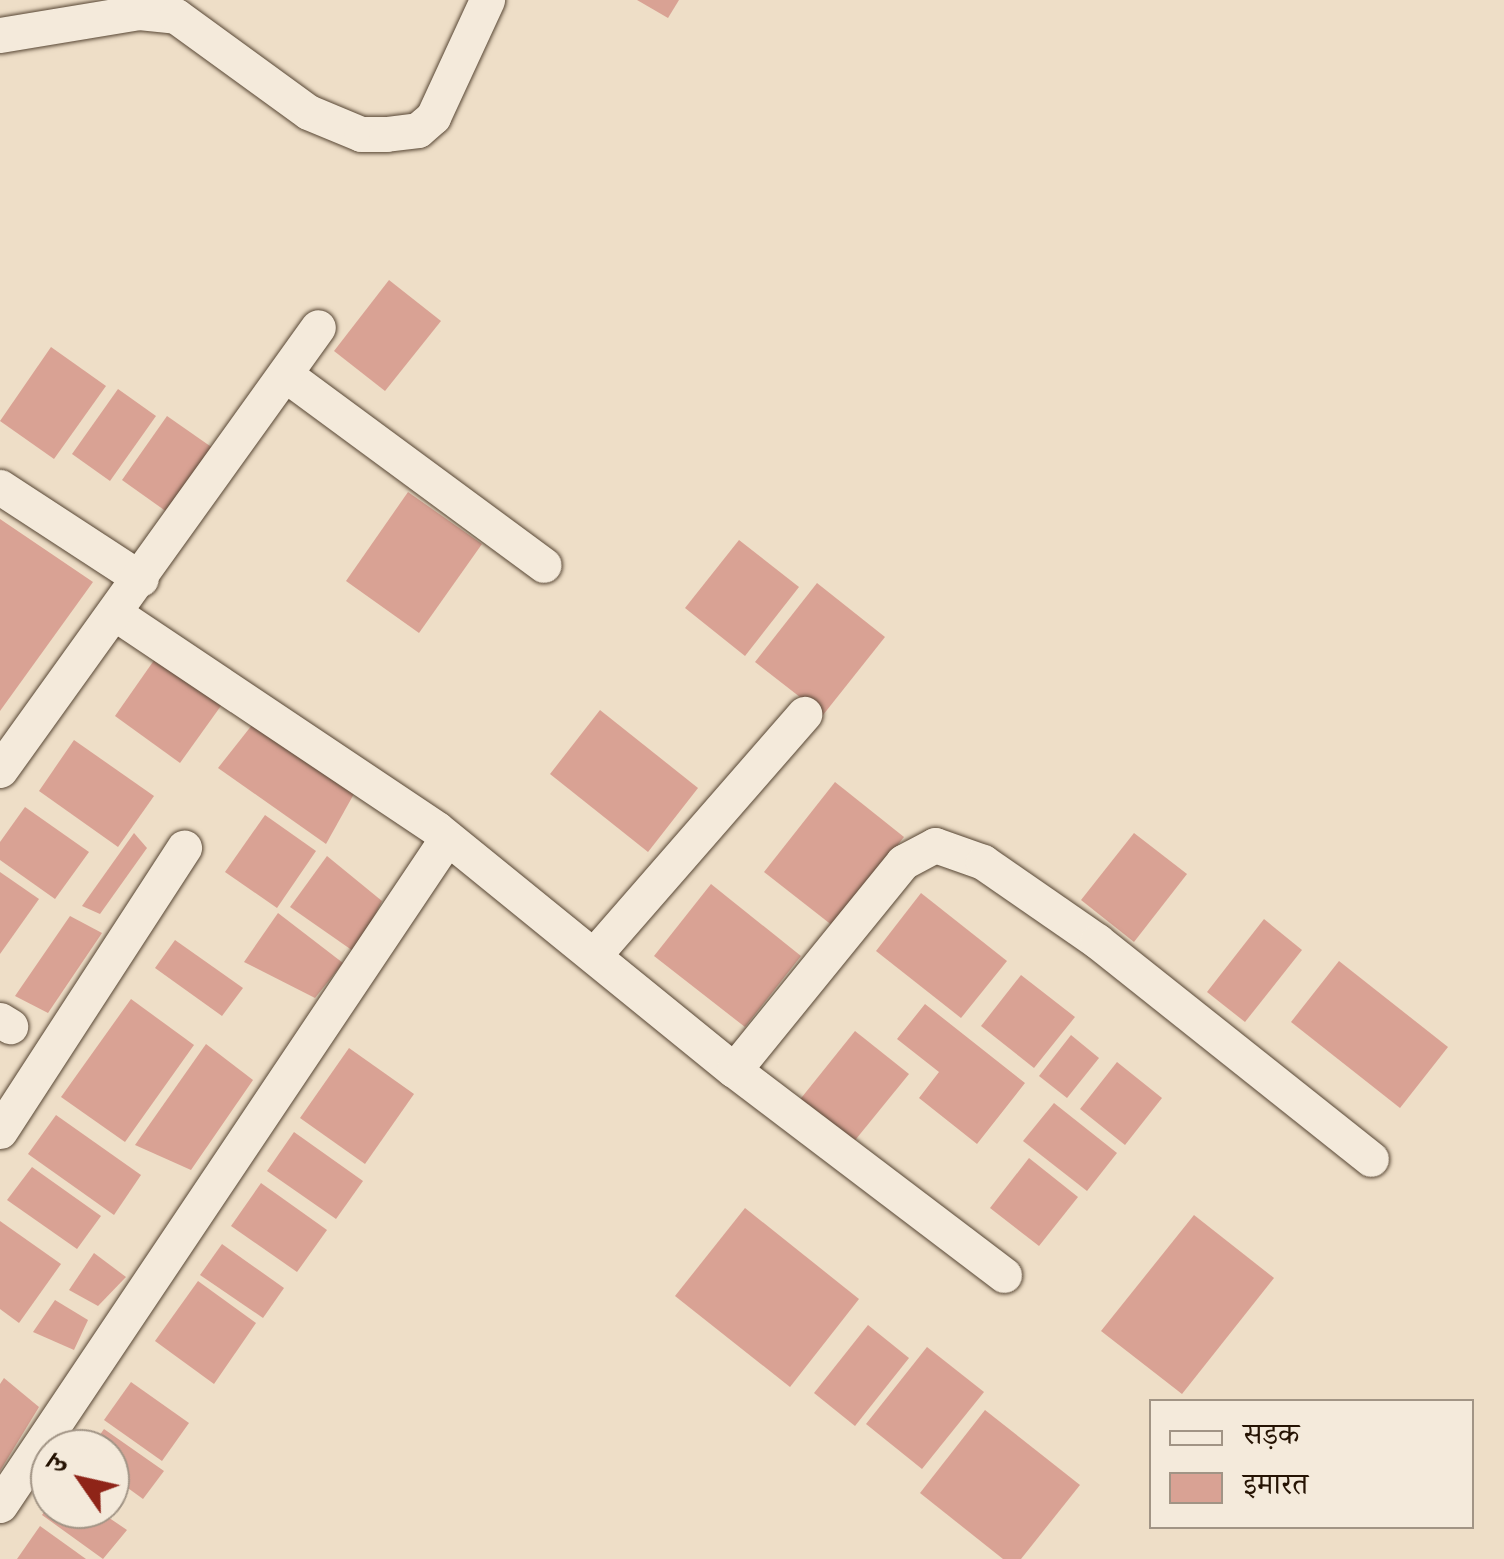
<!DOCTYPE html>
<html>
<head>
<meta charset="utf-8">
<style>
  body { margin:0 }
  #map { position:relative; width:1504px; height:1559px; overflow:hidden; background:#eedec7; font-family:"EB Garamond","Noto Serif Devanagari",serif }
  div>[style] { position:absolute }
  .building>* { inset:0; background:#d9a294 }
  .roads { filter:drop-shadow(0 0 2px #574634) drop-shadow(0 0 2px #574634) }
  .minor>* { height:35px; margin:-17.5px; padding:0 17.5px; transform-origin:17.5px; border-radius:17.5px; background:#f4eadb }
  span { translate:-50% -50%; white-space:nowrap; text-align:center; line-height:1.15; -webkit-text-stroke:10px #f4eadb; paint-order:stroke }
  .legend { position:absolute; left:1149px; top:1399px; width:325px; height:130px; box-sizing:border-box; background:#f4eadb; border:2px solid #a19485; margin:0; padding:12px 18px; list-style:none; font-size:30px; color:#251303 }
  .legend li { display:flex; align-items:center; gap:20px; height:50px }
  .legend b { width:50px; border:2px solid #a19485 }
  .north { position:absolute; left:30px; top:1429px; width:100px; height:100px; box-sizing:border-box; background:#f4eadb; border:2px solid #a19485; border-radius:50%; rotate:304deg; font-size:28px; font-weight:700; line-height:40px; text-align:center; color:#251303 }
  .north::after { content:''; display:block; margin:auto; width:35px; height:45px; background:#8f2418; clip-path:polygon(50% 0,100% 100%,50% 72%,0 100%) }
</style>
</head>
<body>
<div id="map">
  <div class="building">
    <i style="clip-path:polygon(637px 0,679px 0,668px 18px)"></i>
    <i style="clip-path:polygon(389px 280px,441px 321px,385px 391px,334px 351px)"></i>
    <i style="clip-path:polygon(51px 347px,106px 386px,54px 459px,0 421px)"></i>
    <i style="clip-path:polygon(118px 389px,156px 416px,110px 481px,72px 454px)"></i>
    <i style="clip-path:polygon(167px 416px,220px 453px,174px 517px,122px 480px)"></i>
    <i style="clip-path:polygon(408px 492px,482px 544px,419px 633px,346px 581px)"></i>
    <i style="clip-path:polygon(0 519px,93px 582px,0 711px)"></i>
    <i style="clip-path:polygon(739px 540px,799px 587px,745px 656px,685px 608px)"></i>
    <i style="clip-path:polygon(817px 583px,885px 637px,823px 715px,755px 662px)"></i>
    <i style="clip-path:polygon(157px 656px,223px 703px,180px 763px,115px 716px)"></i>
    <i style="clip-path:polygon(600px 710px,698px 788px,648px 852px,550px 774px)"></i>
    <i style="clip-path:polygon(252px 725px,355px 792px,326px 844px,218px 768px)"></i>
    <i style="clip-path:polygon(74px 740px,154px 796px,118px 847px,39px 791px)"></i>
    <i style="clip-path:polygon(835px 782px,904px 837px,833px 926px,764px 872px)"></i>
    <i style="clip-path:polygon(25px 807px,89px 852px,55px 899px,0 860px,0 842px)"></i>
    <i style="clip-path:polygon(265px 815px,316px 851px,277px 908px,225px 872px)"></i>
    <i style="clip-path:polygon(134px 833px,147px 848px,100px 914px,82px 906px)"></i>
    <i style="clip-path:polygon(1134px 833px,1187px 874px,1134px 942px,1081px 900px)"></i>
    <i style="clip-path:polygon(327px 856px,382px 901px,356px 953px,290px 907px)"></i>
    <i style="clip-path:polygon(0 872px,39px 899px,0 954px)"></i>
    <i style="clip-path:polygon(711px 884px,801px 956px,745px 1027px,654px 956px)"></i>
    <i style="clip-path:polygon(921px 893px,1007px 961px,961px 1018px,876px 951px)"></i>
    <i style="clip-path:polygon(278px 913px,343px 963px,315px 998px,244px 962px)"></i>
    <i style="clip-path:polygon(70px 916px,102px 933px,48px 1013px,15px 996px)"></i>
    <i style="clip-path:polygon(1264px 919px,1302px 950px,1245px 1022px,1207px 992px)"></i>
    <i style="clip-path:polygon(175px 940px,243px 988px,222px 1016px,155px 968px)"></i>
    <i style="clip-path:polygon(1339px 961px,1448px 1047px,1400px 1108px,1291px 1022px)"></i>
    <i style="clip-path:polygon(1021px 975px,1075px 1017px,1034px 1068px,981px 1026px)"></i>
    <i style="clip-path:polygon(131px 999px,194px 1045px,125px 1142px,61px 1097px)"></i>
    <i style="clip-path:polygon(925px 1004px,1025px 1083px,977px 1144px,919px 1098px,939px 1072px,897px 1039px)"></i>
    <i style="clip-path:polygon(855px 1031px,909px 1074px,852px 1144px,798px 1102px)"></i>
    <i style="clip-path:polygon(1071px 1035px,1099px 1058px,1067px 1098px,1039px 1076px)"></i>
    <i style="clip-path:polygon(206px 1044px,253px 1080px,191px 1170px,135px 1145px)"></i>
    <i style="clip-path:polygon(349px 1048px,414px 1094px,365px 1164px,300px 1118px)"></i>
    <i style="clip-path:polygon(1117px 1062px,1162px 1098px,1125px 1145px,1080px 1109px)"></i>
    <i style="clip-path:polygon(1054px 1103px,1117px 1153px,1087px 1191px,1023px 1141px)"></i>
    <i style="clip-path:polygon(56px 1115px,141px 1175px,114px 1215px,28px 1154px)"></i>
    <i style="clip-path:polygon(294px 1132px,363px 1181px,336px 1219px,267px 1171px)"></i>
    <i style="clip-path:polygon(1029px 1158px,1078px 1197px,1039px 1246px,990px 1208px)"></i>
    <i style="clip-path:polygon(32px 1167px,101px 1216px,77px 1249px,7px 1200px)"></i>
    <i style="clip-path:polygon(261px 1183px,327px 1230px,297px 1272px,231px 1226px)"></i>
    <i style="clip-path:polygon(745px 1208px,859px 1299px,790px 1387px,675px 1296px)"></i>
    <i style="clip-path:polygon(1194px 1215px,1274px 1278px,1182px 1394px,1101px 1331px)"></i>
    <i style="clip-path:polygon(0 1221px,61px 1264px,19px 1323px,0 1309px)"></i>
    <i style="clip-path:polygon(222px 1244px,284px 1288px,263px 1318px,200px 1275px)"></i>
    <i style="clip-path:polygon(94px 1253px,126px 1277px,98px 1306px,69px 1290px)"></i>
    <i style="clip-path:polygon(198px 1281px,256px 1323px,214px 1384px,155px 1341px)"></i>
    <i style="clip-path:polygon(55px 1300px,88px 1320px,74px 1350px,33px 1332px)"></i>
    <i style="clip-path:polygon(868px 1325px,909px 1358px,855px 1426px,814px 1393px)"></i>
    <i style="clip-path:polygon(927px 1347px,984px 1392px,922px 1469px,866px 1424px)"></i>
    <i style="clip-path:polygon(4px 1378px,39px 1407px,0 1471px,0 1384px)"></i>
    <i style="clip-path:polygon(131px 1382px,189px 1423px,162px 1461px,104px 1420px)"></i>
    <i style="clip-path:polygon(985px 1410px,1080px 1485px,1021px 1559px,1003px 1559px,920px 1493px)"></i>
    <i style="clip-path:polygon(104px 1429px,164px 1471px,143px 1499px,110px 1475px,110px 1449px,90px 1449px)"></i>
    <i style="clip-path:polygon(50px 1503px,50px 1509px,96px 1509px,127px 1530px,103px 1559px,42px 1515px)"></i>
    <i style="clip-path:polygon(40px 1526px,86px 1559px,17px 1559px)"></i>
  </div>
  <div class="roads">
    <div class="minor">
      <i style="left:0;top:35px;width:141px;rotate:-9.4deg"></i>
      <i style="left:139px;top:12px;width:37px;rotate:6deg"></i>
      <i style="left:176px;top:16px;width:163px;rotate:36deg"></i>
      <i style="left:308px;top:112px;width:57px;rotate:22.5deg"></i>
      <i style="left:361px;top:134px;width:25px"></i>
      <i style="left:386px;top:134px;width:32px;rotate:-7deg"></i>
      <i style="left:418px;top:130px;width:20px;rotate:-41deg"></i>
      <i style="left:433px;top:117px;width:129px;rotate:-65.2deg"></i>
      <i style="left:286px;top:375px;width:320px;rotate:36.4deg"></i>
      <i style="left:0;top:487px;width:168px;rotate:33.1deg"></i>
      <i style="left:116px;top:614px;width:386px;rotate:33.8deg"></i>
      <i style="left:437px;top:829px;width:382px;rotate:39.1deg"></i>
      <i style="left:734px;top:1070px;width:339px;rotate:37.2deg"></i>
      <i style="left:0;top:770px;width:545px;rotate:-54.33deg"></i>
      <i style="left:594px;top:955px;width:320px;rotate:-48.9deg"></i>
      <i style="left:0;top:1020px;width:12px;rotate:31deg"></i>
      <i style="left:734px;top:1070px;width:268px;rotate:-50.9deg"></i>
      <i style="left:903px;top:862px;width:36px;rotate:-28deg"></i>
      <i style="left:935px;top:845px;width:51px;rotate:19.5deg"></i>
      <i style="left:983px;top:862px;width:139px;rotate:34.7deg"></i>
      <i style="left:1097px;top:941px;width:350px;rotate:38.5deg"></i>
      <i style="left:0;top:1131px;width:338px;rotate:-57deg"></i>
      <i style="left:0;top:1505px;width:803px;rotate:-56.17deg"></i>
    </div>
  </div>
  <ul class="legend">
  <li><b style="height:12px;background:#f4eadb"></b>सड़क</li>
  <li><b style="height:28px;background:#d9a294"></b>इमारत</li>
  </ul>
  <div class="north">उ</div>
</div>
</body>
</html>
